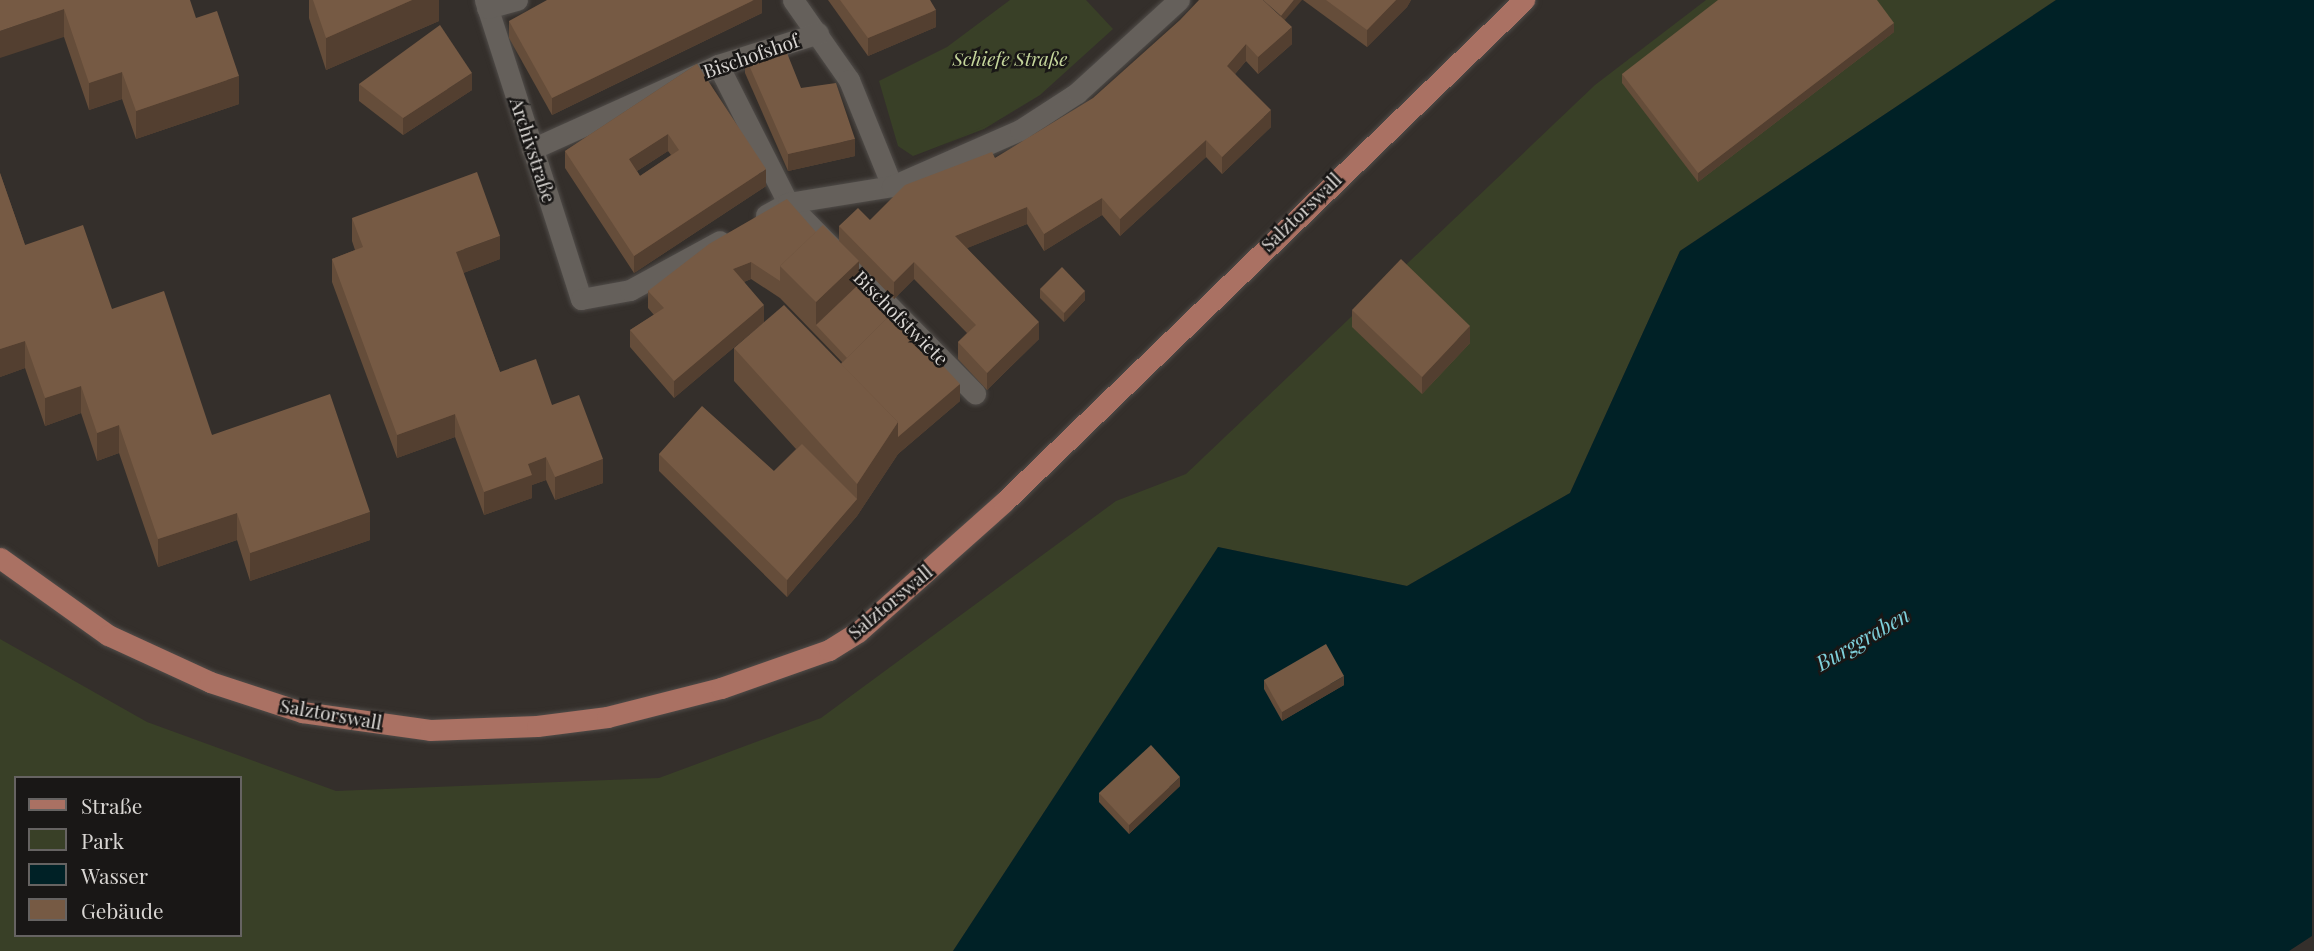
<!DOCTYPE html>
<html>
<head>
<meta charset="utf-8">
<style>
  body { margin:0 }
  #map { position:relative; width:2314px; height:951px; overflow:hidden; background:#342f2b; font-family:"Playfair Display",serif }
  div>[style] { position:absolute }
  .green>* { inset:0; background:#394027 }
  .water>* { inset:0; background:#002126 }
  .roads { filter:drop-shadow(0 0 2px #504c49) drop-shadow(0 0 2px #504c49) }
  .minor>* { height:21px; margin:-10.5px; padding:0 10.5px; transform-origin:10.5px; border-radius:10.5px; background:#65605b }
  .major>* { height:21px; margin:-10.5px; padding:0 10.5px; transform-origin:10.5px; border-radius:10.5px; background:#aa7163 }
  .wall>* { inset:0; background:#654d3a }
  .shaded-wall>* { inset:0; background:#533f30 }
  .building>* { inset:0; background:#765a44 }
  span { translate:-50% -50%; white-space:nowrap; text-align:center; line-height:1.15; -webkit-text-stroke:5px #191716; paint-order:stroke }
  .street-label { font-size:19px; color:#d9d6d3 }
  .park-label { font-size:19px; color:#c5d69b; font-style:italic }
  .water-label { font-size:21px; color:#7fd0db; font-style:italic }
  .legend { position:absolute; left:14px; top:776px; width:228px; height:161px; box-sizing:border-box; background:#191716; border:2px solid #666362; margin:0; padding:9px 12px; list-style:none; font-size:21px; color:#d9d6d3 }
  .legend li { display:flex; align-items:center; gap:14px; height:35px }
  .legend b { width:35px; border:2px solid #666362 }
</style>
</head>
<body>
<div id="map">
  <div class="green">
    <i style="clip-path:polygon(1010px 0,1086px 0,1113px 29px,1040px 95px,984px 129px,913px 156px,898px 146px,879px 81px,947px 47px)"></i>
    <i style="clip-path:polygon(evenodd,1706px 0,2056px 0,1680px 251px,1570px 493px,1407px 586px,1218px 547px,953px 951px,0 951px,0 639px,147px 722px,336px 791px,659px 778px,821px 718px,1116px 501px,1186px 474px,1595px 85px,1706px 0,16px 778px,240px 778px,240px 935px,16px 935px,16px 778px)"></i>
  </div>
  <div class="water">
    <i style="clip-path:polygon(2056px 0,2314px 0,2312px 936px,2289px 951px,953px 951px,1218px 547px,1407px 586px,1570px 493px,1680px 251px)"></i>
  </div>
  <div class="roads">
    <div class="minor">
      <i style="left:485px;top:0;width:314px;rotate:72.2deg"></i>
      <i style="left:581px;top:299px;width:50px;rotate:-10.4deg"></i>
      <i style="left:630px;top:290px;width:102px;rotate:-28.6deg"></i>
      <i style="left:793px;top:0;width:98px;rotate:55deg"></i>
      <i style="left:849px;top:80px;width:114px;rotate:67.9deg"></i>
      <i style="left:487px;top:8px;width:31px;rotate:-15deg"></i>
      <i style="left:718px;top:65px;width:155px;rotate:63.1deg"></i>
      <i style="left:788px;top:203px;width:267px;rotate:45.5deg"></i>
      <i style="left:532px;top:149px;width:204px;rotate:-24.3deg"></i>
      <i style="left:718px;top:65px;width:105px;rotate:-17.7deg"></i>
      <i style="left:766px;top:215px;width:25px;rotate:-29deg"></i>
      <i style="left:788px;top:203px;width:105px;rotate:-9.3deg"></i>
      <i style="left:892px;top:186px;width:140px;rotate:-23.6deg"></i>
      <i style="left:1020px;top:130px;width:68px;rotate:-33deg"></i>
      <i style="left:1077px;top:93px;width:138px;rotate:-42.4deg"></i>
    </div>
    <div class="major">
      <i style="left:0;top:558px;width:133px;rotate:35.5deg"></i>
      <i style="left:108px;top:635px;width:112px;rotate:24.7deg"></i>
      <i style="left:210px;top:682px;width:97px;rotate:18.1deg"></i>
      <i style="left:302px;top:712px;width:129px;rotate:8deg"></i>
      <i style="left:430px;top:730px;width:107px;rotate:-2.1deg"></i>
      <i style="left:537px;top:726px;width:71px;rotate:-7.3deg"></i>
      <i style="left:607px;top:717px;width:118px;rotate:-14.3deg"></i>
      <i style="left:721px;top:688px;width:114px;rotate:-19.4deg"></i>
      <i style="left:829px;top:650px;width:34px;rotate:-32deg"></i>
      <i style="left:858px;top:632px;width:195px;rotate:-41.7deg"></i>
      <i style="left:1004px;top:502px;width:723px;rotate:-43.99deg"></i>
    </div>
  </div>
  <div class="wall">
    <i style="clip-path:polygon(0 0,196px 18px,239px 104px,136px 139px,122px 99px,89px 110px,64px 37px)"></i>
    <i style="clip-path:polygon(309px 0,439px 0,439px 21px,326px 70px,309px 18px)"></i>
    <i style="clip-path:polygon(762px 0,762px 13px,552px 115px,509px 38px,509px 21px)"></i>
    <i style="clip-path:polygon(828px 0,930px 0,936px 27px,868px 56px)"></i>
    <i style="clip-path:polygon(1303px 0,1411px 0,1407px 7px,1367px 47px)"></i>
    <i style="clip-path:polygon(1285px 20px,1292px 44px,1258px 74px,1246px 61px,1235px 74px,1271px 127px,1222px 174px,1206px 157px,1120px 236px,1102px 215px,1044px 251px,1027px 224px,967px 248px,1039px 339px,987px 390px,958px 359px,958px 342px,967px 333px,914px 279px,894px 299px,859px 263px,859px 284px,960px 401px,898px 454px,857px 516px,787px 597px,659px 471px,659px 454px,774px 471px,796px 449px,734px 381px,734px 348px,841px 364px,842px 362px,780px 298px,751px 279px,744px 282px,764px 322px,674px 398px,630px 347px,630px 330px,654px 315px,648px 308px,648px 291px,816px 232px,839px 241px,839px 226px,870px 220px,995px 158px)"></i>
    <i style="clip-path:polygon(1894px 32px,1698px 182px,1622px 83px,1622px 74px)"></i>
    <i style="clip-path:polygon(745px 56px,801px 88px,855px 156px,788px 171px,745px 73px)"></i>
    <i style="clip-path:polygon(evenodd,697px 64px,766px 186px,634px 273px,565px 168px,565px 151px,697px 64px,668px 151px,671px 155px,640px 176px,637px 171px,668px 151px)"></i>
    <i style="clip-path:polygon(359px 84px,472px 90px,403px 135px,359px 101px)"></i>
    <i style="clip-path:polygon(0 173px,25px 245px,112px 309px,212px 435px,370px 540px,250px 581px,237px 540px,158px 567px,119px 453px,97px 461px,81px 413px,45px 426px,25px 368px,0 377px)"></i>
    <i style="clip-path:polygon(352px 218px,500px 259px,463px 273px,500px 372px,552px 405px,603px 483px,555px 500px,546px 480px,532px 485px,532px 498px,484px 515px,455px 437px,397px 458px,332px 282px,332px 259px,355px 250px,352px 241px)"></i>
    <i style="clip-path:polygon(1040px 289px,1085px 300px,1064px 322px,1040px 298px)"></i>
    <i style="clip-path:polygon(1352px 310px,1470px 343px,1422px 394px,1352px 327px)"></i>
    <i style="clip-path:polygon(1264px 680px,1344px 685px,1282px 721px,1264px 689px)"></i>
    <i style="clip-path:polygon(1180px 786px,1129px 834px,1099px 802px,1099px 793px)"></i>
  </div>
  <div class="shaded-wall">
    <i style="clip-path:polygon(412px 0,439px 0,439px 21px,326px 70px,326px 38px)"></i>
    <i style="clip-path:polygon(754px 0,762px 0,762px 13px,552px 115px,552px 98px)"></i>
    <i style="clip-path:polygon(1294px 0,1302px 0,1277px 29px,1277px 20px)"></i>
    <i style="clip-path:polygon(1396px 0,1411px 0,1407px 7px,1367px 47px,1367px 30px)"></i>
    <i style="clip-path:polygon(64px 9px,64px 37px,0 58px,0 31px)"></i>
    <i style="clip-path:polygon(936px 10px,936px 27px,868px 56px,868px 38px)"></i>
    <i style="clip-path:polygon(1894px 23px,1894px 32px,1698px 182px,1698px 173px)"></i>
    <i style="clip-path:polygon(1292px 27px,1292px 44px,1258px 74px,1258px 57px)"></i>
    <i style="clip-path:polygon(1246px 44px,1246px 61px,1227px 83px,1227px 66px)"></i>
    <i style="clip-path:polygon(122px 72px,122px 99px,89px 110px,89px 83px)"></i>
    <i style="clip-path:polygon(472px 73px,472px 90px,403px 135px,403px 118px)"></i>
    <i style="clip-path:polygon(239px 76px,239px 104px,136px 139px,136px 111px)"></i>
    <i style="clip-path:polygon(1271px 110px,1271px 127px,1222px 174px,1222px 157px)"></i>
    <i style="clip-path:polygon(668px 134px,668px 151px,629px 176px,629px 159px)"></i>
    <i style="clip-path:polygon(855px 139px,855px 156px,788px 171px,788px 154px)"></i>
    <i style="clip-path:polygon(1206px 140px,1206px 157px,1120px 236px,1120px 219px)"></i>
    <i style="clip-path:polygon(766px 169px,766px 186px,634px 273px,634px 256px)"></i>
    <i style="clip-path:polygon(1102px 198px,1102px 215px,1044px 251px,1044px 234px)"></i>
    <i style="clip-path:polygon(1027px 207px,1027px 224px,955px 253px,955px 236px)"></i>
    <i style="clip-path:polygon(500px 236px,500px 259px,456px 276px,456px 252px)"></i>
    <i style="clip-path:polygon(859px 261px,859px 293px,816px 325px,816px 302px)"></i>
    <i style="clip-path:polygon(751px 262px,751px 279px,733px 286px,733px 269px)"></i>
    <i style="clip-path:polygon(914px 262px,914px 279px,894px 299px,894px 282px)"></i>
    <i style="clip-path:polygon(1085px 291px,1085px 300px,1064px 322px,1064px 313px)"></i>
    <i style="clip-path:polygon(764px 305px,764px 322px,674px 398px,674px 381px)"></i>
    <i style="clip-path:polygon(1039px 322px,1039px 339px,987px 390px,987px 373px)"></i>
    <i style="clip-path:polygon(1470px 326px,1470px 343px,1422px 394px,1422px 377px)"></i>
    <i style="clip-path:polygon(25px 341px,25px 368px,0 377px,0 349px)"></i>
    <i style="clip-path:polygon(960px 384px,960px 401px,898px 454px,857px 516px,787px 597px,787px 580px,857px 499px,857px 484px,898px 422px)"></i>
    <i style="clip-path:polygon(81px 386px,81px 413px,45px 426px,45px 398px)"></i>
    <i style="clip-path:polygon(455px 414px,455px 437px,397px 458px,397px 435px)"></i>
    <i style="clip-path:polygon(119px 425px,119px 453px,97px 461px,97px 433px)"></i>
    <i style="clip-path:polygon(546px 457px,546px 480px,532px 485px,532px 498px,484px 515px,484px 492px,528px 464px)"></i>
    <i style="clip-path:polygon(603px 459px,603px 483px,555px 500px,555px 477px)"></i>
    <i style="clip-path:polygon(370px 512px,370px 540px,250px 581px,250px 553px)"></i>
    <i style="clip-path:polygon(237px 513px,237px 540px,158px 567px,158px 539px)"></i>
    <i style="clip-path:polygon(1344px 676px,1344px 685px,1282px 721px,1282px 712px)"></i>
    <i style="clip-path:polygon(1180px 777px,1180px 786px,1129px 834px,1129px 825px)"></i>
  </div>
  <div class="building">
    <i style="clip-path:polygon(0 0,190px 0,196px 18px,217px 11px,239px 76px,136px 111px,122px 72px,89px 83px,64px 9px,0 31px)"></i>
    <i style="clip-path:polygon(313px 0,412px 0,326px 38px)"></i>
    <i style="clip-path:polygon(547px 0,754px 0,552px 98px,509px 21px)"></i>
    <i style="clip-path:polygon(840px 0,930px 0,936px 10px,868px 38px)"></i>
    <i style="clip-path:polygon(1199px 0,1263px 0,1292px 27px,1258px 57px,1246px 44px,1227px 66px,1271px 110px,1222px 157px,1206px 140px,1120px 219px,1102px 198px,1044px 234px,1027px 207px,955px 236px,1039px 322px,987px 373px,958px 342px,976px 325px,914px 262px,894px 282px,839px 226px,858px 208px,870px 220px,905px 185px,992px 152px,995px 158px,1093px 98px,1180px 20px)"></i>
    <i style="clip-path:polygon(1263px 0,1294px 0,1281px 16px)"></i>
    <i style="clip-path:polygon(1326px 0,1396px 0,1367px 30px)"></i>
    <i style="clip-path:polygon(1718px 0,1877px 0,1894px 23px,1698px 173px,1622px 74px)"></i>
    <i style="clip-path:polygon(440px 25px,472px 73px,403px 118px,359px 84px)"></i>
    <i style="clip-path:polygon(785px 48px,801px 88px,836px 83px,855px 139px,788px 154px,745px 56px)"></i>
    <i style="clip-path:polygon(evenodd,697px 64px,766px 169px,634px 256px,565px 151px,697px 64px,668px 134px,679px 150px,640px 176px,629px 159px,668px 134px)"></i>
    <i style="clip-path:polygon(477px 172px,500px 236px,456px 252px,500px 372px,536px 359px,552px 405px,579px 395px,603px 459px,555px 477px,546px 457px,528px 464px,532px 475px,484px 492px,455px 414px,397px 435px,332px 259px,363px 247px,352px 218px)"></i>
    <i style="clip-path:polygon(0 173px,25px 245px,83px 225px,112px 309px,164px 291px,212px 435px,330px 394px,370px 512px,250px 553px,237px 513px,158px 539px,119px 425px,97px 433px,81px 386px,45px 398px,25px 341px,0 349px)"></i>
    <i style="clip-path:polygon(787px 199px,816px 232px,780px 266px,780px 281px,751px 262px,733px 269px,764px 305px,674px 381px,630px 330px,664px 308px,648px 291px,709px 244px)"></i>
    <i style="clip-path:polygon(823px 225px,859px 261px,816px 302px,780px 266px)"></i>
    <i style="clip-path:polygon(1401px 259px,1470px 326px,1422px 377px,1352px 310px)"></i>
    <i style="clip-path:polygon(1062px 267px,1085px 291px,1064px 313px,1040px 289px)"></i>
    <i style="clip-path:polygon(859px 284px,889px 316px,847px 358px,816px 325px)"></i>
    <i style="clip-path:polygon(784px 305px,898px 422px,857px 484px,734px 348px)"></i>
    <i style="clip-path:polygon(893px 312px,960px 384px,898px 437px,898px 422px,841px 364px)"></i>
    <i style="clip-path:polygon(702px 406px,774px 471px,802px 444px,857px 499px,787px 580px,659px 454px)"></i>
    <i style="clip-path:polygon(1326px 644px,1344px 676px,1282px 712px,1264px 680px)"></i>
    <i style="clip-path:polygon(1151px 745px,1180px 777px,1129px 825px,1099px 793px)"></i>
  </div>
  <div class="street-label">
    <span style="left:751px;top:56px;rotate:-19deg">Bischofshof</span>
    <span style="left:533px;top:150px;rotate:72deg">Archivstraße</span>
    <span style="left:1301px;top:212px;rotate:-44deg">Salztorswall</span>
    <span style="left:901px;top:318px;rotate:45deg">Bischofstwiete</span>
    <span style="left:890px;top:602px;rotate:-40deg">Salztorswall</span>
    <span style="left:331px;top:714px;rotate:10deg">Salztorswall</span>
  </div>
  <div class="park-label">
    <span style="left:1010px;top:59px">Schiefe Straße</span>
  </div>
  <div class="water-label">
    <span style="left:1862px;top:638px;rotate:-30deg">Burggraben</span>
  </div>
  <ul class="legend">
  <li><b style="height:9px;background:#aa7163"></b>Straße</li>
  <li><b style="height:19px;background:#394027"></b>Park</li>
  <li><b style="height:19px;background:#002126"></b>Wasser</li>
  <li><b style="height:19px;background:#765a44"></b>Gebäude</li>
  </ul>
</div>
</body>
</html>
